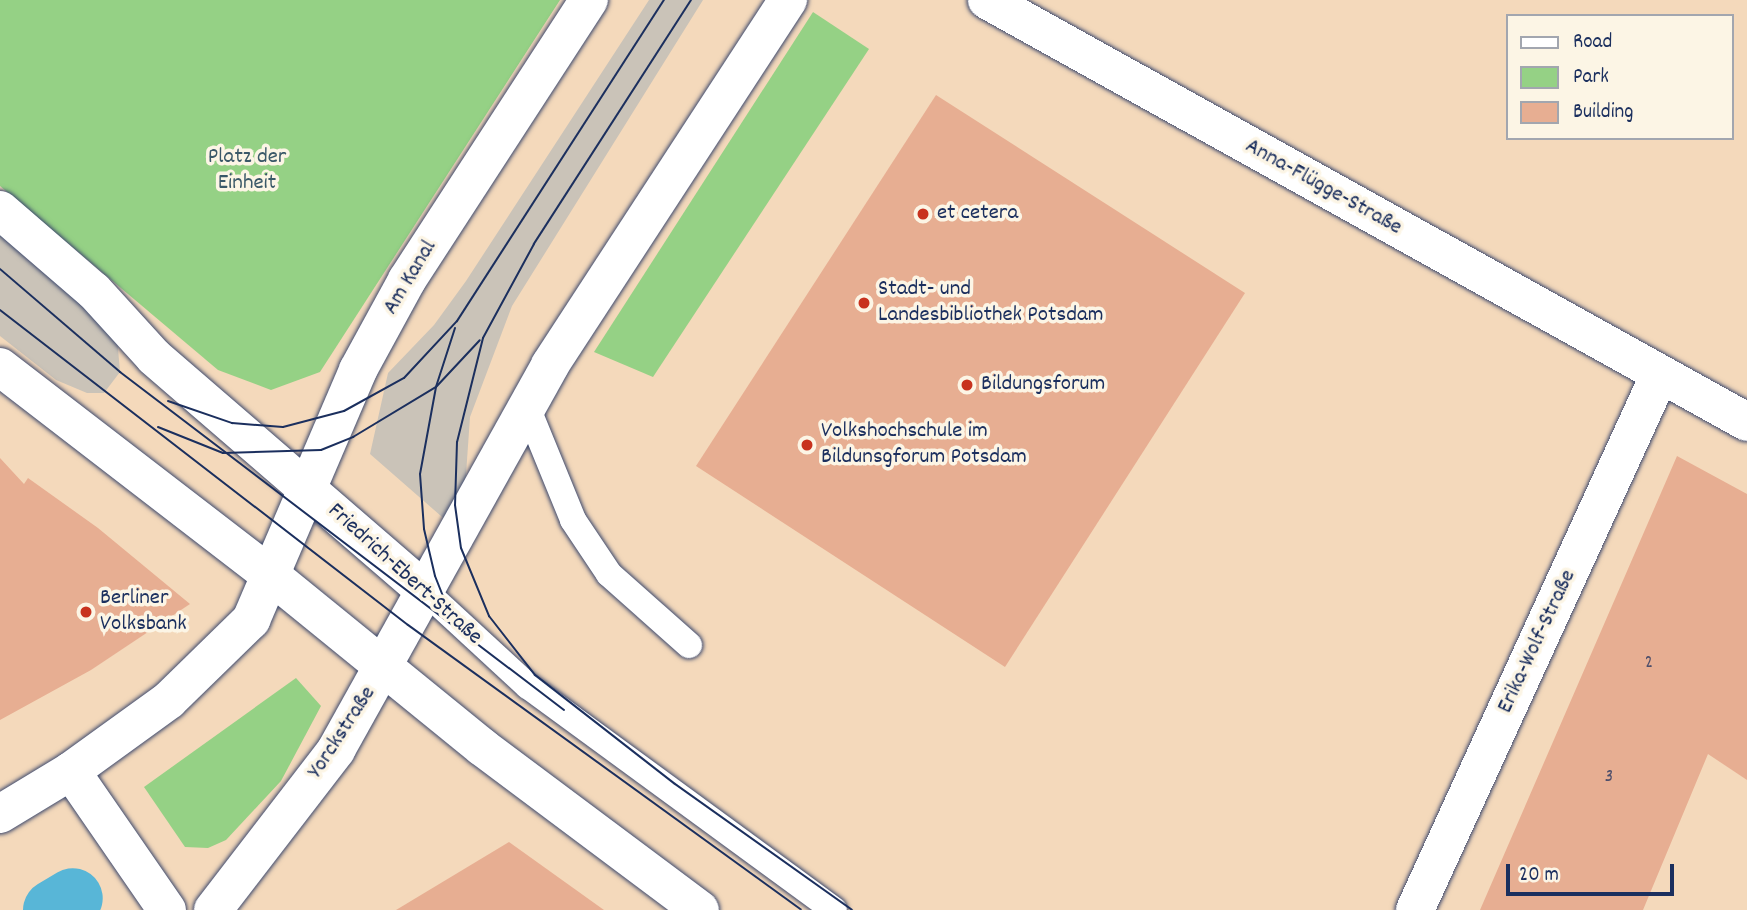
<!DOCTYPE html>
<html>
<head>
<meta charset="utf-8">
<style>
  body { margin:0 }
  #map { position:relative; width:1747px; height:910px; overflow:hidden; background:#f4d9bb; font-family:Dekko,sans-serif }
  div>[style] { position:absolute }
  .industrial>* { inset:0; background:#cac3b8 }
  .green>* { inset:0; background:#95d185 }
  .canal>* { height:60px; margin:-30px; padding:0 30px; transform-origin:30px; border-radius:30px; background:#58b6d7 }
  .building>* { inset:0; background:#e7ae92 }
  .roads { filter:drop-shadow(0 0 2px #3c486c) drop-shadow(0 0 2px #3c486c) }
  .service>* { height:26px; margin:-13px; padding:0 13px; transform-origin:13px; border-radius:13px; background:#fff }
  .minor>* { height:38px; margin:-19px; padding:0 19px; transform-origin:19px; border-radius:19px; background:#fff }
  .tertiary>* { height:38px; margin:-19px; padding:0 19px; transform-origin:19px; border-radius:19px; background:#fff }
  .tram>* { height:2px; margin:-1px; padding:0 1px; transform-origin:1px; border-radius:1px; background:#1b2f5e }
  .dots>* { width:19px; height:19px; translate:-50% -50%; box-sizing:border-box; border:4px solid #fcf5e5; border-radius:50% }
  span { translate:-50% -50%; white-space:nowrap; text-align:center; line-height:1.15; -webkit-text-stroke:7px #fcf5e5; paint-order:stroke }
  .number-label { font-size:19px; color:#4e4f6b }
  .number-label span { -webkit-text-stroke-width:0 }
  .park-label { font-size:23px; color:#3a5868 }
  .street-label { font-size:23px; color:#1b2f5e }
  .poi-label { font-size:23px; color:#1b2f5e }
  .left { translate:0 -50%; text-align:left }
  .legend { position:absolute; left:1506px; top:14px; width:228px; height:126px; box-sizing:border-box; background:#fcf5e5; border:2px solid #a2a6af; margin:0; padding:9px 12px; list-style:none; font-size:21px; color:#1b2f5e }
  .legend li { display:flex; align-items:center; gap:14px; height:35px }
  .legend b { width:35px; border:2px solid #a2a6af }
  .scale { position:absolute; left:1506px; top:864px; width:168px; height:32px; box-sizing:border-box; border:4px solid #1b2f5e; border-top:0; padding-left:9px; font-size:21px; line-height:24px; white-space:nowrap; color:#1b2f5e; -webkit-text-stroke:5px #fcf5e5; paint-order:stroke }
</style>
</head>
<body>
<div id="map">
  <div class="industrial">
    <i style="clip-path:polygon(649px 0,703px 0,512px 306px,470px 417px,463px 518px,449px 523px,370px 454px,388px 373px,434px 325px,466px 281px)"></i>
    <i style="clip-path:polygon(0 229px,117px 337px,120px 372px,104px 393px,87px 393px,56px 380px,0 336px)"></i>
  </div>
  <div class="green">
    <i style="clip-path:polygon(0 0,560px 0,320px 372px,271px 390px,218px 370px,0 186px)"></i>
    <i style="clip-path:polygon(813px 12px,869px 49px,653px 377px,594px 352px)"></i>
    <i style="clip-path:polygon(296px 678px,321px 706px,281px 781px,226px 840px,208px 848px,185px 847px,144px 787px)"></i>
  </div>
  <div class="canal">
    <i style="left:53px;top:910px;width:23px;rotate:-31deg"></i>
  </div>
  <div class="building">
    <i style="clip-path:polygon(936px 95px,1245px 293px,1005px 667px,696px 466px)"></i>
    <i style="clip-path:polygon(1677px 456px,1747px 494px,1747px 780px,1708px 754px,1643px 910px,1480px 910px)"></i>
    <i style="clip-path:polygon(0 458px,24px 484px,28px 478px,98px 528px,190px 604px,91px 670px,0 720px)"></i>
    <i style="clip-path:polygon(509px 842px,604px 910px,396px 910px)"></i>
  </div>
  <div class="roads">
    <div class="service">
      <i style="left:527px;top:407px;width:122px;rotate:67.8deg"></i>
      <i style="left:573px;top:520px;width:65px;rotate:56.3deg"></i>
      <i style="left:609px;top:574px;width:107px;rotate:41.6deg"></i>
      <i style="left:426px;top:592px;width:139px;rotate:42.7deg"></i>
      <i style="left:528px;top:686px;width:379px;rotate:36.2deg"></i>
    </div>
    <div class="minor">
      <i style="left:987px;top:0;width:869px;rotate:29.04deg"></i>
      <i style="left:0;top:210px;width:124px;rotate:40.8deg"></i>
      <i style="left:94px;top:291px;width:89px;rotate:47.7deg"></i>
      <i style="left:154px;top:357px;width:359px;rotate:40.8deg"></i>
      <i style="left:0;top:367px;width:344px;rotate:37.6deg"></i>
      <i style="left:273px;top:577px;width:269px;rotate:39.1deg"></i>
      <i style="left:482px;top:747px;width:272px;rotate:36.8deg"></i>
      <i style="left:1415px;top:910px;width:589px;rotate:-65.44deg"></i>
    </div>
    <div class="tertiary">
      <i style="left:71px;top:771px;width:169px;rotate:55.4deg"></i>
      <i style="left:0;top:814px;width:83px;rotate:-31.2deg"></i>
      <i style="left:71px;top:771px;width:121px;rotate:-35.9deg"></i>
      <i style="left:169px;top:700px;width:115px;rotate:-44.3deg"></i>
      <i style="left:251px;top:620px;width:272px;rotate:-66.8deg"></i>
      <i style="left:358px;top:370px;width:102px;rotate:-61.4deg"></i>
      <i style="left:407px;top:280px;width:334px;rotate:-57deg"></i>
      <i style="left:213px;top:910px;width:202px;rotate:-52.4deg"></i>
      <i style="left:336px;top:750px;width:440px;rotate:-60.9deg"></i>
      <i style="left:550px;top:365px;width:436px;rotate:-56.9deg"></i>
    </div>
  </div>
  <div class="tram">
    <i style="left:691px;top:0;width:290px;rotate:122.8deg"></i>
    <i style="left:534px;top:244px;width:107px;rotate:118.5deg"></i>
    <i style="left:483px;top:338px;width:107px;rotate:104deg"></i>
    <i style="left:457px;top:442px;width:63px;rotate:91.8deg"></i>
    <i style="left:455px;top:505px;width:43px;rotate:82.1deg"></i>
    <i style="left:461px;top:548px;width:74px;rotate:67.6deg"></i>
    <i style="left:489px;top:616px;width:75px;rotate:52.1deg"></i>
    <i style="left:535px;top:675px;width:177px;rotate:37.9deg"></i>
    <i style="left:675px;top:784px;width:217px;rotate:35.4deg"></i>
    <i style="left:0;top:269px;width:158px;rotate:40.6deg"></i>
    <i style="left:120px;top:372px;width:558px;rotate:37.28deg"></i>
    <i style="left:0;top:310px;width:515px;rotate:37.67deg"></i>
    <i style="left:408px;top:625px;width:485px;rotate:35.9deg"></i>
    <i style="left:455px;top:328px;width:62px;rotate:107.9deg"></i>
    <i style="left:436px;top:387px;width:88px;rotate:100.4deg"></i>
    <i style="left:420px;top:474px;width:55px;rotate:85.8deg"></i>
    <i style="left:424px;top:529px;width:48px;rotate:76.8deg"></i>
    <i style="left:435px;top:576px;width:57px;rotate:68.4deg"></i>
    <i style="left:168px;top:401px;width:68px;rotate:19deg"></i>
    <i style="left:232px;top:423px;width:51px;rotate:4.5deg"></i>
    <i style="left:283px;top:427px;width:63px;rotate:-14.7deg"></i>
    <i style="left:344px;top:411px;width:68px;rotate:-28.8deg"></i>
    <i style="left:404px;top:378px;width:78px;rotate:-47.1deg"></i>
    <i style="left:457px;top:321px;width:382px;rotate:-57.2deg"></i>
    <i style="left:158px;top:427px;width:70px;rotate:21.8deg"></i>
    <i style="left:223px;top:453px;width:98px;rotate:-1.8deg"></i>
    <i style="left:321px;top:450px;width:35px;rotate:-22deg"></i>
    <i style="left:353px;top:437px;width:97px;rotate:-31.1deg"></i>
    <i style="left:436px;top:387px;width:64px;rotate:-46.9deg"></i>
  </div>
  <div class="dots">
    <i style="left:923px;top:214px;background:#c8321e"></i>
    <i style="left:864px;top:303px;background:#c8321e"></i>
    <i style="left:967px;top:385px;background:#c8321e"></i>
    <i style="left:807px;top:445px;background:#c8321e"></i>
    <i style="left:86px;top:612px;background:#c8321e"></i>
  </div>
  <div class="number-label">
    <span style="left:1649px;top:664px">2</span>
    <span style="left:1609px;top:778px">3</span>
  </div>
  <div class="park-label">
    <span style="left:247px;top:171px">Platz der<br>Einheit</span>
  </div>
  <div class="street-label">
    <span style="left:1323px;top:188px;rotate:29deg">Anna-Flügge-Straße</span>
    <span style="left:411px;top:278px;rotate:-59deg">Am Kanal</span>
    <span style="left:404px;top:575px;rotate:42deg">Friedrich-Ebert-Straße</span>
    <span style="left:1538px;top:642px;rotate:-65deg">Erika-Wolf-Straße</span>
    <span style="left:343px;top:733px;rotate:-57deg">Yorckstraße</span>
  </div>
  <div class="poi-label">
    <span class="left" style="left:937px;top:214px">et cetera</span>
    <span class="left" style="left:878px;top:303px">Stadt- und<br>Landesbibliothek Potsdam</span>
    <span class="left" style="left:981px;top:385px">Bildungsforum</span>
    <span class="left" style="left:821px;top:445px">Volkshochschule im<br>Bildunsgforum Potsdam</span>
    <span class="left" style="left:100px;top:612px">Berliner<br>Volksbank</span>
  </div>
  <ul class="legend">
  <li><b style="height:9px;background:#fff"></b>Road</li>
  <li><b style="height:19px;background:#95d185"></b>Park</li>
  <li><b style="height:19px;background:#e7ae92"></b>Building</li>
  </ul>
  <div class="scale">20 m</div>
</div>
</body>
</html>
